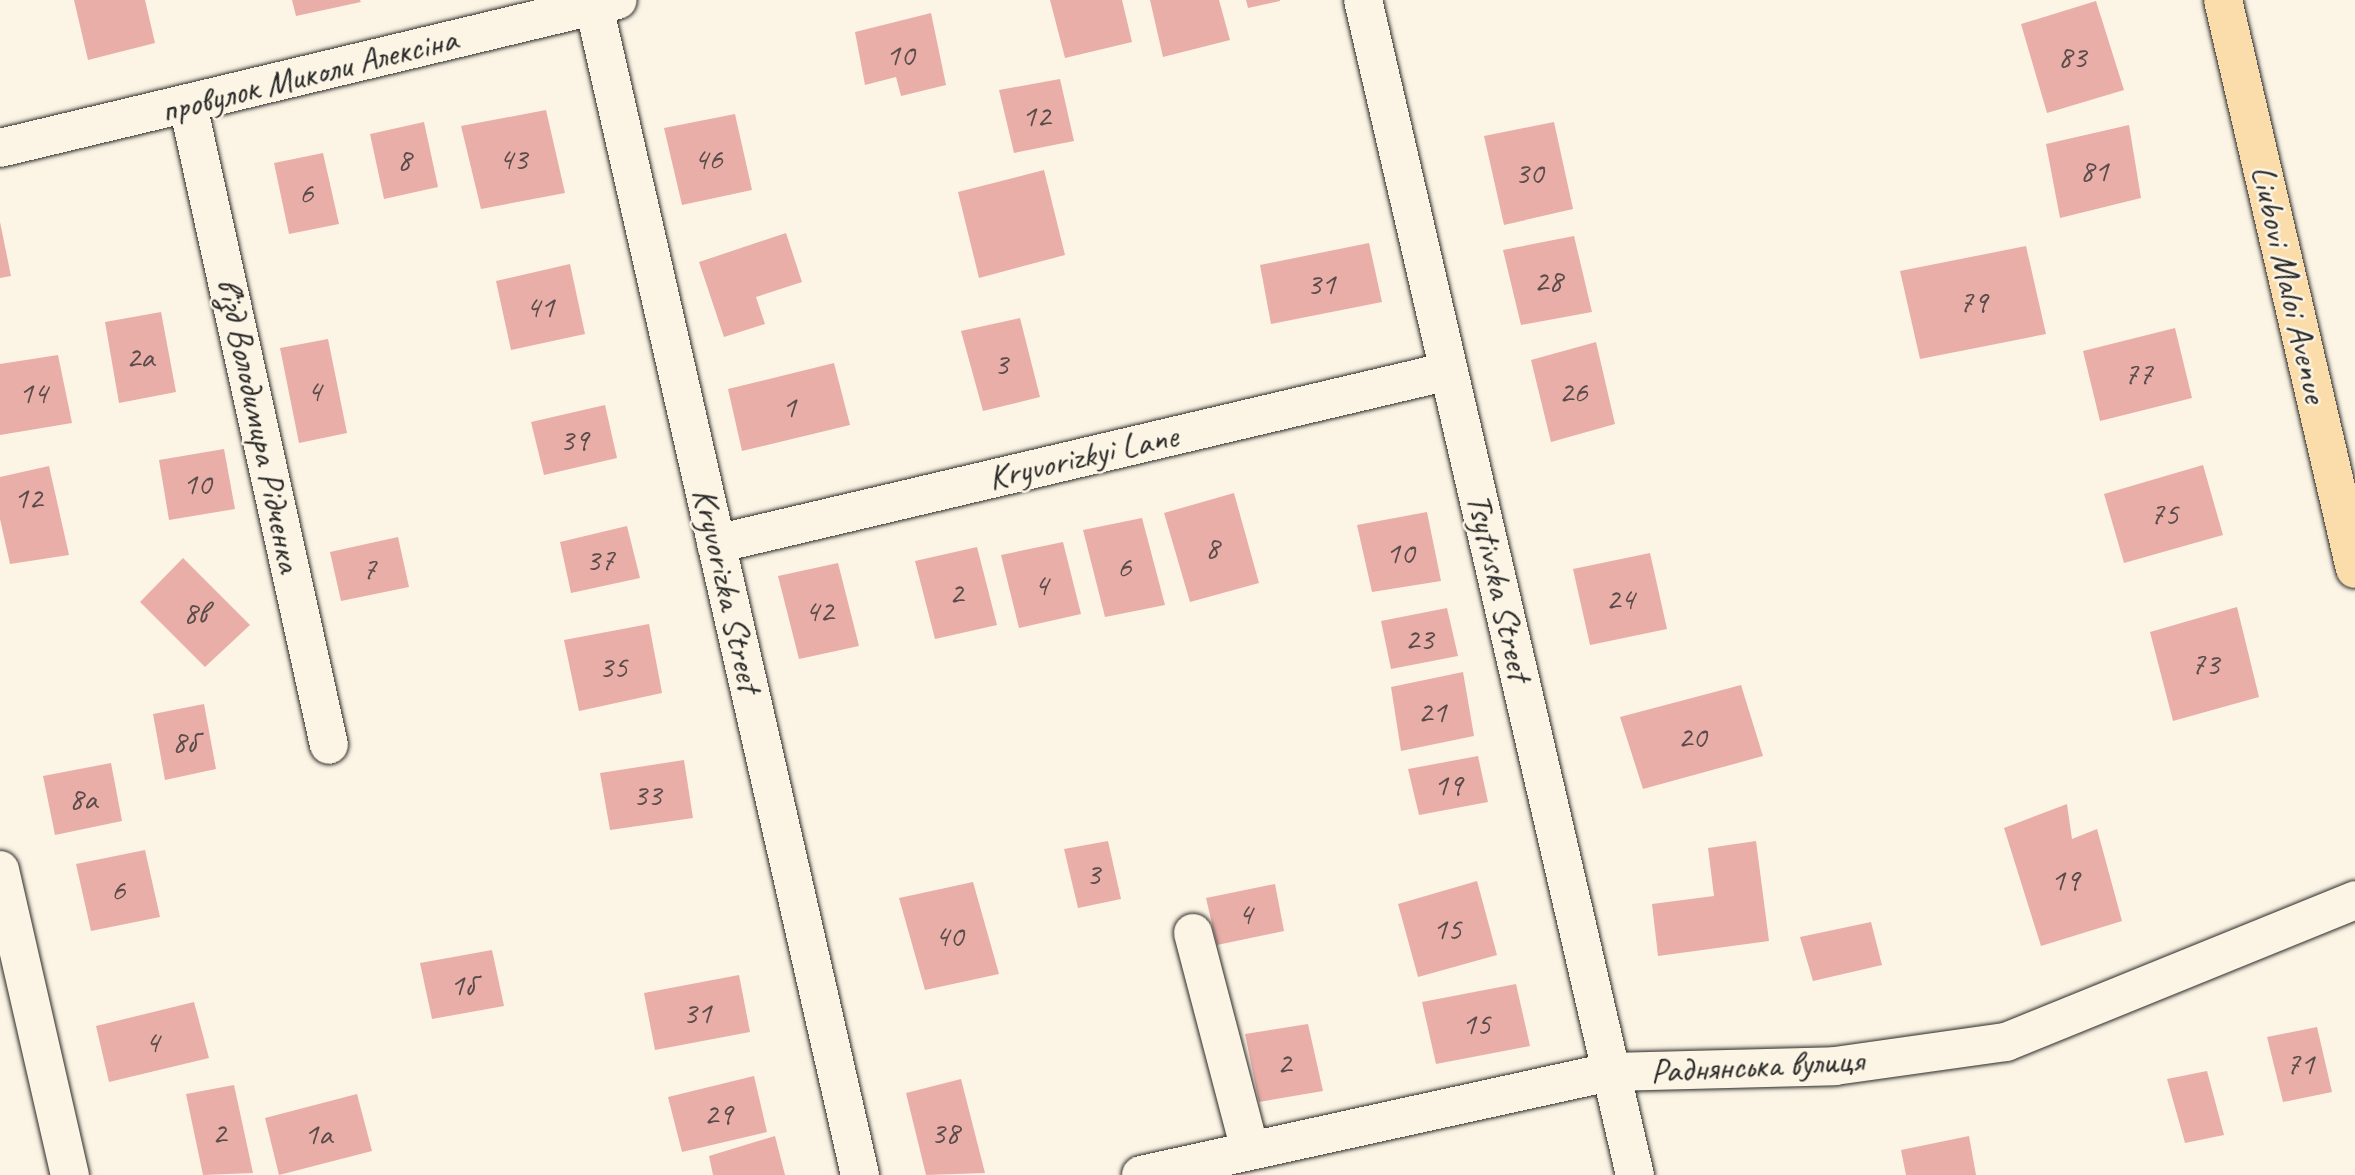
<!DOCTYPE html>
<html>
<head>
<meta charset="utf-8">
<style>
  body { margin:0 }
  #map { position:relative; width:2355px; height:1175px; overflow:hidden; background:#fcf5e5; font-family:Caveat,sans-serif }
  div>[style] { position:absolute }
  .building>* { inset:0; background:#e9aea7 }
  .roads { filter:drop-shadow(0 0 2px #2b2b2b) drop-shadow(0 0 2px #2b2b2b) }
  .minor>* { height:38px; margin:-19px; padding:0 19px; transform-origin:19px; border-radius:19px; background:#fcf5e5 }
  .major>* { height:38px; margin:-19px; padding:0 19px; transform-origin:19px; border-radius:19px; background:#faddab }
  span { translate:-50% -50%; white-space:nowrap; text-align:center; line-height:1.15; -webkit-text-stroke:5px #fcf5e5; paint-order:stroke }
  .number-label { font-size:32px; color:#5a4c4a }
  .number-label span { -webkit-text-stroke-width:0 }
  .street-label { font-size:35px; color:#2b2b2b }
</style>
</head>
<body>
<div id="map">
  <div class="building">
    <i style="clip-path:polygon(74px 0,145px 0,155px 43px,88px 60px)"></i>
    <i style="clip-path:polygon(292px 0,360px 0,361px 2px,296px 16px)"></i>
    <i style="clip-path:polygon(1050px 0,1122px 0,1132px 42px,1065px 58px)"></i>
    <i style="clip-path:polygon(1150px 0,1219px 0,1230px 40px,1163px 57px)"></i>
    <i style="clip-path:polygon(1246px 0,1280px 0,1280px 1px,1248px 8px)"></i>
    <i style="clip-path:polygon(2096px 1px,2124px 90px,2047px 113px,2021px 24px)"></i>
    <i style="clip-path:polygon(931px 13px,946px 85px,901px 96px,896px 77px,865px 85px,855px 32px)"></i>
    <i style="clip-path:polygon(1060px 79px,1074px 141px,1014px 153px,999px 90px)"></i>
    <i style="clip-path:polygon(546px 110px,565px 193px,481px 209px,461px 126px)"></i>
    <i style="clip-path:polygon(735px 114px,752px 190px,682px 205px,664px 128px)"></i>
    <i style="clip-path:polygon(424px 122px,438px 187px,384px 199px,370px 134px)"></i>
    <i style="clip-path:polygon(1554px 122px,1573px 209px,1504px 225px,1484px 136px)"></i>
    <i style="clip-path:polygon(2129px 125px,2141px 198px,2060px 218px,2046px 144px)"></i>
    <i style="clip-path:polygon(323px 153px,339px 224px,289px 234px,274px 163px)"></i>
    <i style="clip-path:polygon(1044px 170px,1065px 255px,979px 278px,958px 192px)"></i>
    <i style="clip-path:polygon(0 222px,11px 276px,0 278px)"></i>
    <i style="clip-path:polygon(786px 233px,802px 282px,756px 297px,765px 324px,724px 337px,699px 262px)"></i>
    <i style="clip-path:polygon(1574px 236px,1592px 312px,1521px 325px,1503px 250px)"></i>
    <i style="clip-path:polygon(1369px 243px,1382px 302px,1271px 324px,1260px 265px)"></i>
    <i style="clip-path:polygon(2026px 246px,2046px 334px,1920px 359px,1900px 271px)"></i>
    <i style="clip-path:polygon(570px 264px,585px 334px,511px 350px,496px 281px)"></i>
    <i style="clip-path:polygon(161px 312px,176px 392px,119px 403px,105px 322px)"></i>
    <i style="clip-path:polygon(1020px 318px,1040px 397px,983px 411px,961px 331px)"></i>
    <i style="clip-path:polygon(2175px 328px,2192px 398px,2100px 421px,2083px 351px)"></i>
    <i style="clip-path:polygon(328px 339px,347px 433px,299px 443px,280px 348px)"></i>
    <i style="clip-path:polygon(1596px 342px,1615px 424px,1551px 442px,1531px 360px)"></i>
    <i style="clip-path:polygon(58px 355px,72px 423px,0 435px,0 364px)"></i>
    <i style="clip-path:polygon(834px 363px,850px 425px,742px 451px,728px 389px)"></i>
    <i style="clip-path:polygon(605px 405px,617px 458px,544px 475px,531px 422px)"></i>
    <i style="clip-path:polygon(224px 449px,235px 509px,169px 520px,159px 460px)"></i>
    <i style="clip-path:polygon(2203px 465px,2223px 535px,2124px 563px,2104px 494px)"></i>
    <i style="clip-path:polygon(49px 466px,69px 555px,10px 564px,0 519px,0 477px)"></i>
    <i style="clip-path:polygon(1234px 493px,1259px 583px,1190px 602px,1164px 513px)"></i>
    <i style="clip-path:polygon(1427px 512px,1441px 581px,1372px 592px,1357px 525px)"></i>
    <i style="clip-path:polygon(1142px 518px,1165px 605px,1105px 617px,1083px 530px)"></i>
    <i style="clip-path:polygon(627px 526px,640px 578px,571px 593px,560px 542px)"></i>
    <i style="clip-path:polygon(398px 537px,409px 587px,341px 601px,330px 552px)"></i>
    <i style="clip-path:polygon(1063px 542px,1081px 614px,1019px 628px,1001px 555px)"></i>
    <i style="clip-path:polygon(977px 547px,997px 625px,935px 639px,915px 561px)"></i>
    <i style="clip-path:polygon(1650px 553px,1667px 629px,1590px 645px,1573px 569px)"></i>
    <i style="clip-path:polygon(183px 558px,250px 625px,205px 667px,140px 602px)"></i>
    <i style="clip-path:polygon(838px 563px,859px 646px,799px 659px,778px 576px)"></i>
    <i style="clip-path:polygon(2237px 607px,2259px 697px,2173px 721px,2150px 632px)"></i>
    <i style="clip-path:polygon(1447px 608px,1458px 656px,1391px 669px,1381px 621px)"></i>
    <i style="clip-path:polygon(649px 624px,662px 693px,579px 711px,564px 640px)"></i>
    <i style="clip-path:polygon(1463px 672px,1474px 736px,1401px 751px,1391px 687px)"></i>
    <i style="clip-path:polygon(1741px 685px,1763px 756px,1643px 789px,1620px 717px)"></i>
    <i style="clip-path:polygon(204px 704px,216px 769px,165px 780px,153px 714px)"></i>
    <i style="clip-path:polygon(1478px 756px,1488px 802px,1419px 815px,1408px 769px)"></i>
    <i style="clip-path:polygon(684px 760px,693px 818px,610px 830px,600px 773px)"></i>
    <i style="clip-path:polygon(111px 763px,122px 821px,55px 835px,43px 776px)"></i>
    <i style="clip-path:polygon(2067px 804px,2072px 839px,2097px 829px,2122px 921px,2041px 946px,2004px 828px)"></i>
    <i style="clip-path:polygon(1108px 841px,1121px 899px,1078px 908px,1064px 849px)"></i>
    <i style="clip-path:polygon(1756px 841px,1769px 941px,1658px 956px,1652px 904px,1714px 896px,1708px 848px)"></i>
    <i style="clip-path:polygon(145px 850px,160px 917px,91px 931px,76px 864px)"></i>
    <i style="clip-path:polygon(1477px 881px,1497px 955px,1418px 977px,1398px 904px)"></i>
    <i style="clip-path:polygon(973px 882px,999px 974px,925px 990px,899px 898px)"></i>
    <i style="clip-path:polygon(1275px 884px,1284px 931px,1217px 945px,1206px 898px)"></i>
    <i style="clip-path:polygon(1871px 922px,1882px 965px,1813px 981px,1800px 937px)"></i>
    <i style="clip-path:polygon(492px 950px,504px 1006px,432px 1019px,420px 963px)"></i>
    <i style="clip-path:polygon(739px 975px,750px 1032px,655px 1050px,644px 993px)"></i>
    <i style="clip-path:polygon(1516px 984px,1530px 1046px,1436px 1064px,1422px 1002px)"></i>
    <i style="clip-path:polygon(194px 1002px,209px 1058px,109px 1082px,96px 1026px)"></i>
    <i style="clip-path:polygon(1308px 1024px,1323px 1091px,1259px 1102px,1245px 1034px)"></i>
    <i style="clip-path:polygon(2317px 1027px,2332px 1092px,2283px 1102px,2267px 1037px)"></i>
    <i style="clip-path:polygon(2207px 1071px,2224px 1135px,2185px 1143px,2167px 1079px)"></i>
    <i style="clip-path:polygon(754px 1076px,767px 1132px,682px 1152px,668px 1097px)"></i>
    <i style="clip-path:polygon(961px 1079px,985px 1173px,926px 1175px,906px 1093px)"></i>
    <i style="clip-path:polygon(234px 1085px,253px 1173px,203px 1175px,186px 1094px)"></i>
    <i style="clip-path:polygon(357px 1094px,372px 1151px,279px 1175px,265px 1118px)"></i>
    <i style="clip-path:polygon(775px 1136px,785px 1175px,713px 1175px,709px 1156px)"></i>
    <i style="clip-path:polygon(1969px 1136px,1976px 1175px,1906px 1175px,1901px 1150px)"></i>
  </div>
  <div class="roads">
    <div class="minor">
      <i style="left:1363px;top:0;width:1206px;rotate:76.97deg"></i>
      <i style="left:594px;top:6px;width:1199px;rotate:77.18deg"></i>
      <i style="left:188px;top:105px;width:655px;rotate:77.58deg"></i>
      <i style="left:0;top:148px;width:635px;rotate:-13.47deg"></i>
      <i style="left:716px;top:544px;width:753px;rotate:-13.28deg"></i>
      <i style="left:0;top:870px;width:313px;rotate:77.1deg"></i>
      <i style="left:1193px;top:933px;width:225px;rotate:75.3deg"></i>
      <i style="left:1141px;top:1175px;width:481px;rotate:-12.4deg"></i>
      <i style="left:1611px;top:1072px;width:224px;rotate:-1.5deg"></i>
      <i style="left:1835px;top:1066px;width:173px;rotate:-8deg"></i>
      <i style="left:2006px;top:1042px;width:377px;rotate:-22.1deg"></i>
    </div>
    <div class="major">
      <i style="left:2223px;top:0;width:584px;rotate:76.94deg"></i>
    </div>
  </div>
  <div class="number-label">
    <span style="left:900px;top:55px">10</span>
    <span style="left:2072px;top:57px">83</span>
    <span style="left:1036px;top:116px">12</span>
    <span style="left:513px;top:159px">43</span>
    <span style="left:708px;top:159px">46</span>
    <span style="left:404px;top:160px">8</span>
    <span style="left:2094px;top:171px">81</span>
    <span style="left:1529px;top:173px">30</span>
    <span style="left:306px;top:193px">6</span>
    <span style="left:1548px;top:281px">28</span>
    <span style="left:1321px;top:284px">31</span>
    <span style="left:1973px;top:302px">79</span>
    <span style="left:540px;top:307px">41</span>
    <span style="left:140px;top:357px">2а</span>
    <span style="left:1001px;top:364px">3</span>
    <span style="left:2138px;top:374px">77</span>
    <span style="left:314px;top:391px">4</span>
    <span style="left:1573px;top:392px">26</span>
    <span style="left:33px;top:393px">14</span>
    <span style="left:789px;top:407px">1</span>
    <span style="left:574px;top:440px">39</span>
    <span style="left:197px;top:484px">10</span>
    <span style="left:28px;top:498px">12</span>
    <span style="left:2164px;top:514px">75</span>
    <span style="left:1212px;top:548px">8</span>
    <span style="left:1400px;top:553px">10</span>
    <span style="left:600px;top:560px">37</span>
    <span style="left:1124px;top:567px">6</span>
    <span style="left:369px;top:569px">7</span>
    <span style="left:1041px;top:585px">4</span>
    <span style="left:956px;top:593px">2</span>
    <span style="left:1620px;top:599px">24</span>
    <span style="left:819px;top:611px">42</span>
    <span style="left:195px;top:613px">8в</span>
    <span style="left:1419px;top:639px">23</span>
    <span style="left:2205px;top:664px">73</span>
    <span style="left:613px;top:667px">35</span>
    <span style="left:1432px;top:712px">21</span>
    <span style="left:1692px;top:737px">20</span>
    <span style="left:184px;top:742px">8б</span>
    <span style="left:1448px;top:785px">19</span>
    <span style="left:647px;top:795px">33</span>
    <span style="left:83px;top:799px">8а</span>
    <span style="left:1093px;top:874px">3</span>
    <span style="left:2065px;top:880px">19</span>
    <span style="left:118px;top:890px">6</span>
    <span style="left:1245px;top:914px">4</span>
    <span style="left:1447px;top:929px">15</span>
    <span style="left:949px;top:936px">40</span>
    <span style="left:462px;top:985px">1б</span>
    <span style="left:697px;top:1013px">31</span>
    <span style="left:1476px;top:1024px">15</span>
    <span style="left:152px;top:1042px">4</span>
    <span style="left:1284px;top:1063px">2</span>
    <span style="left:2300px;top:1064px">71</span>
    <span style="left:718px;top:1114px">29</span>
    <span style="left:219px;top:1133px">2</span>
    <span style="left:945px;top:1133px">38</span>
    <span style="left:318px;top:1134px">1а</span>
  </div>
  <div class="street-label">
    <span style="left:309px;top:75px;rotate:-14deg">провулок Миколи Алексіна</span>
    <span style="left:2289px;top:284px;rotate:77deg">Liubovi Maloi Avenue</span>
    <span style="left:259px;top:425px;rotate:78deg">в’їзд Володимира Рідченка</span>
    <span style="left:1083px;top:457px;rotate:-13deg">Kryvorizkyi Lane</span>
    <span style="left:1499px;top:587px;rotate:77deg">Tsytivska Street</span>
    <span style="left:727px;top:590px;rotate:77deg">Kryvorizka Street</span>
    <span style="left:1757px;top:1066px;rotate:-3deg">Раднянська вулиця</span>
  </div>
</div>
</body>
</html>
